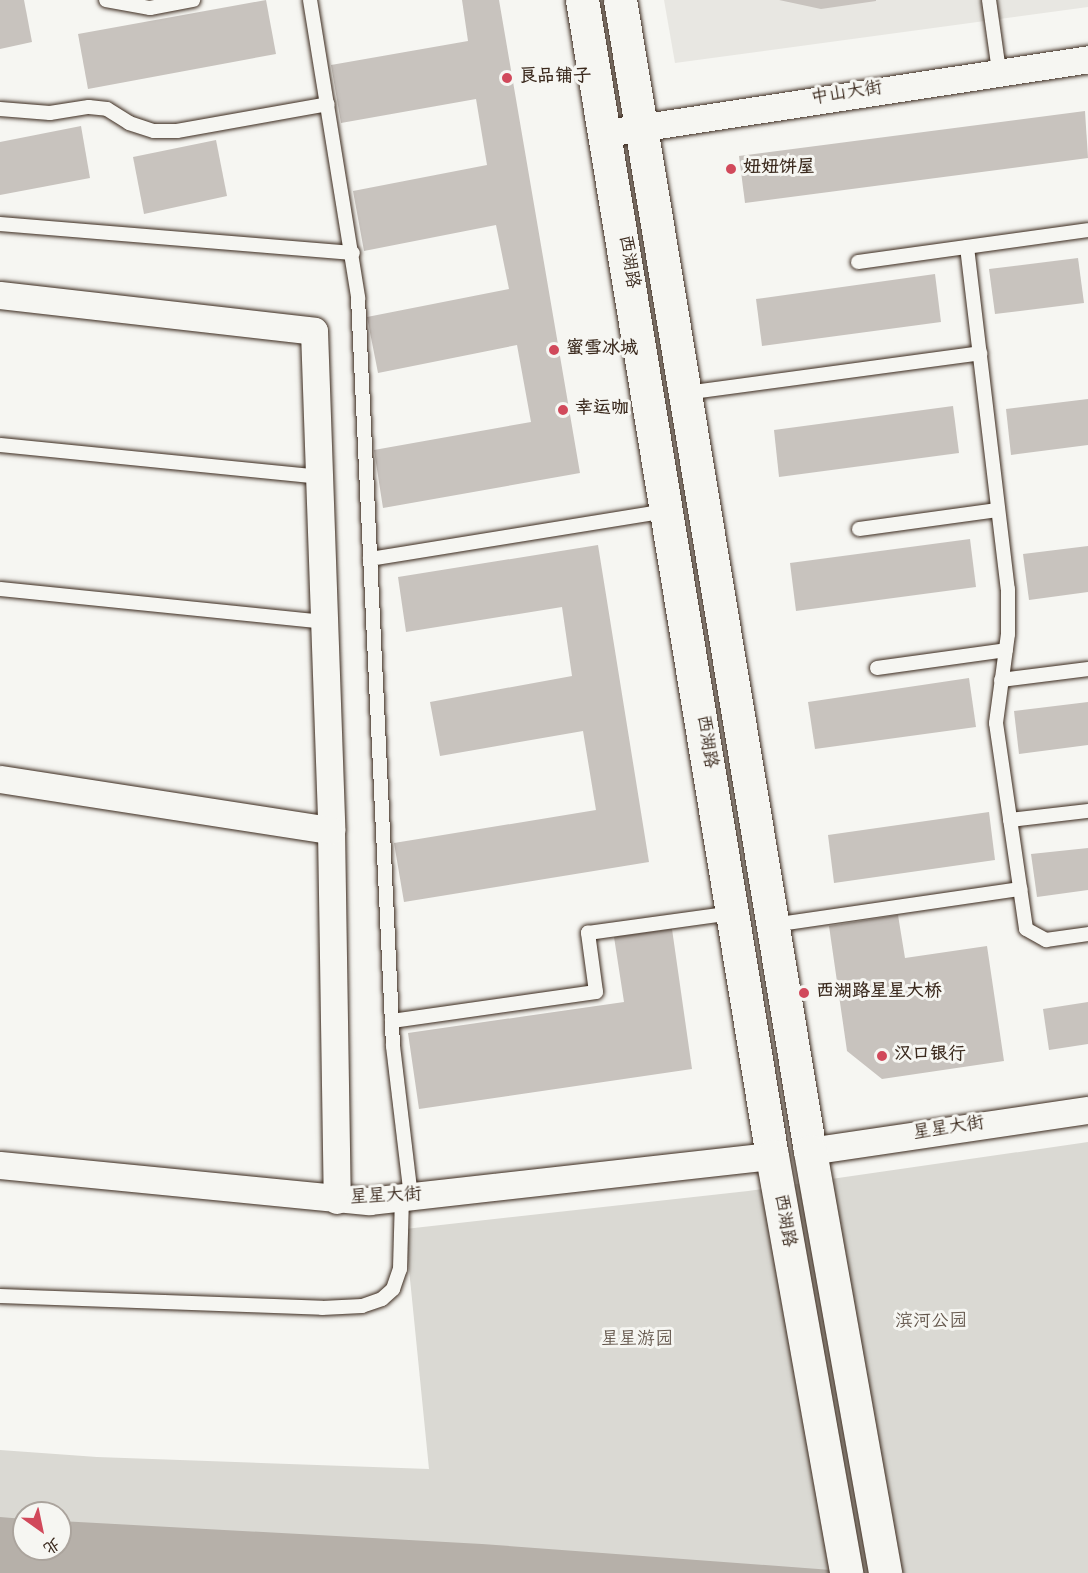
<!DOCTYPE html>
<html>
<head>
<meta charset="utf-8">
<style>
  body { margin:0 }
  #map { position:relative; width:1088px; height:1573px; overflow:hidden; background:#f6f6f2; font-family:Dekko,"LXGW WenKai TC",sans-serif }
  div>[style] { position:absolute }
  .built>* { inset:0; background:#e8e7e2 }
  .green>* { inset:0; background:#dad9d3 }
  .water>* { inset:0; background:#b6b0a9 }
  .building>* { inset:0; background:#c8c3be }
  .roads { filter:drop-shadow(0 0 2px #3b2a1e) drop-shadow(0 0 2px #3b2a1e) }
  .lane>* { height:14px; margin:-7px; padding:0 7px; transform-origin:7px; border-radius:7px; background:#f6f6f2 }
  .street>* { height:27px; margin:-13.5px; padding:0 13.5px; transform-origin:13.5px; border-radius:13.5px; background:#f6f6f2 }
  .secondary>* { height:33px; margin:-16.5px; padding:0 16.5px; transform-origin:16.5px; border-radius:16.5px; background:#f6f6f2 }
  .dots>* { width:16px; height:16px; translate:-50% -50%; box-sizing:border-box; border:3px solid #f6f6f2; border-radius:50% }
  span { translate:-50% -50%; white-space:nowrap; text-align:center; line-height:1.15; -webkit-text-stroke:6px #f6f6f2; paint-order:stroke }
  .poi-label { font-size:18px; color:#3b2a1e; font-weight:700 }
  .left { translate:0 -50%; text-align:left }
  .street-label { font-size:18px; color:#3b2a1e }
  .park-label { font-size:18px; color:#63564b }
  .north { position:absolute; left:12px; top:1501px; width:60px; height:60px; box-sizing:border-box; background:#f6f6f2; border:2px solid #aba49d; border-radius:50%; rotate:147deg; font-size:16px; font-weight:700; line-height:24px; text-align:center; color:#3b2a1e }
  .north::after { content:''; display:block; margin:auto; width:21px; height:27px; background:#d1495b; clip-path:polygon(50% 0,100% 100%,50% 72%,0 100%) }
</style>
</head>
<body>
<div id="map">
  <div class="built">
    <i style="clip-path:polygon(664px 0,1088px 0,1088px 7px,675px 63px)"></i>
  </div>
  <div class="green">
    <i style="clip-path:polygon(evenodd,1088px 1142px,1088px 1573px,0 1573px,0 1450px,97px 1457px,429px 1469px,405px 1229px,748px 1191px,1088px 1142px,24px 1513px,60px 1513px,60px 1549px,24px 1549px,24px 1513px)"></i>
  </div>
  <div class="water">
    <i style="clip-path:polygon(0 1517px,24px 1519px,24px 1549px,60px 1549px,60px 1521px,482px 1544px,871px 1573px,0 1573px)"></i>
  </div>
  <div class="building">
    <i style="clip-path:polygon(0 0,24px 0,32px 42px,0 49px)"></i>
    <i style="clip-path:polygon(266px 0,276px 54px,88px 89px,78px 34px)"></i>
    <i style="clip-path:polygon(462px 0,499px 0,580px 473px,383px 508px,374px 450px,531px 422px,517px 345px,378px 373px,367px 317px,509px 289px,496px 225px,364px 251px,353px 191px,487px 165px,476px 99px,341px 123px,331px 65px,468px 41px)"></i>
    <i style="clip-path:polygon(779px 0,876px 0,876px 1px,821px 9px)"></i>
    <i style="clip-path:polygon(1085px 111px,1088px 158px,745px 203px,739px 156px)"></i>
    <i style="clip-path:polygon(81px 126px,90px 178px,0 195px,0 142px)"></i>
    <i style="clip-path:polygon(216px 140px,227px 196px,144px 214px,133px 157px)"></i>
    <i style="clip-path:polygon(1078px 258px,1084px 303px,995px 314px,989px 269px)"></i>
    <i style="clip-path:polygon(935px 274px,941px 322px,762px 346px,756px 299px)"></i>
    <i style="clip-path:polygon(1088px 399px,1088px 445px,1011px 455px,1006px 409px)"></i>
    <i style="clip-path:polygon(953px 406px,959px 453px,779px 477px,774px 430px)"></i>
    <i style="clip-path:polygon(970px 539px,976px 587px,796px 611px,790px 563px)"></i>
    <i style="clip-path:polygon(598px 545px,649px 862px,404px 902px,394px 843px,596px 810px,583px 731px,440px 756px,430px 702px,572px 676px,562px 607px,406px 632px,398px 577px)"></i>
    <i style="clip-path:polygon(1088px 546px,1088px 592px,1029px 600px,1023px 554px)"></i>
    <i style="clip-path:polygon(969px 678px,976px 727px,815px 749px,808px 702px)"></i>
    <i style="clip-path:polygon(1088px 702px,1088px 745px,1019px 754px,1014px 711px)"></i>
    <i style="clip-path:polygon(989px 812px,995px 860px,834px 883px,828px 835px)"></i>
    <i style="clip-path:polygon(1088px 848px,1088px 890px,1037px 897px,1031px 854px)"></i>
    <i style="clip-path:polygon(898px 915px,905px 958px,987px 946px,1004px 1061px,882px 1079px,847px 1051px,829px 926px)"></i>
    <i style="clip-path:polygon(672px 929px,692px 1069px,419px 1109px,408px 1033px,624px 1002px,614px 937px)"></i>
    <i style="clip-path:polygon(1088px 1002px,1088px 1044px,1049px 1050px,1043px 1009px)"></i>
  </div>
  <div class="roads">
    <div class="lane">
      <i style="left:106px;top:0;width:45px;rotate:10.3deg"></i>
      <i style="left:150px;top:8px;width:44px;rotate:-10.5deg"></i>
      <i style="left:310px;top:0;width:302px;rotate:80.8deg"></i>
      <i style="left:358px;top:298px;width:749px;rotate:87.32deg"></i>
      <i style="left:393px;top:1046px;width:153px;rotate:83.2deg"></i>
      <i style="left:989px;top:0;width:72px;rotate:82deg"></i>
      <i style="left:0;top:109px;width:50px;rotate:4.6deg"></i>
      <i style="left:50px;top:113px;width:39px;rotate:-9deg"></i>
      <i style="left:89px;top:107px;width:18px;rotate:6deg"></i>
      <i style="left:107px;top:109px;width:26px;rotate:32deg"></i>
      <i style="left:129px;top:123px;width:26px;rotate:18deg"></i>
      <i style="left:154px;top:131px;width:23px"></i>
      <i style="left:177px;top:131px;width:153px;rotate:-10.1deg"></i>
      <i style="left:0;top:224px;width:354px;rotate:4.7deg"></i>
      <i style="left:967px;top:247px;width:344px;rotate:83.2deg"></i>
      <i style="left:1008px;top:589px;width:45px;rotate:90deg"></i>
      <i style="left:1008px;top:634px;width:90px;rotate:97.7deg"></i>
      <i style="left:996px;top:723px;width:208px;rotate:81.7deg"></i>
      <i style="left:1026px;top:929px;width:23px;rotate:29deg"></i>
      <i style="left:1046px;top:940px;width:42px;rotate:-8.1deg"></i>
      <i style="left:858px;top:262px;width:232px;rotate:-7.9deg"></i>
      <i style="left:686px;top:393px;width:297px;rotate:-7.7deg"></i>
      <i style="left:0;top:445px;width:321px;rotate:5.7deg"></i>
      <i style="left:859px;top:529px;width:140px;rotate:-7.8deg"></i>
      <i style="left:370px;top:559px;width:301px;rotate:-9.2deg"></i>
      <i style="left:0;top:589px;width:326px;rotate:5.8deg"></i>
      <i style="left:877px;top:668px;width:130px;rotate:-7.9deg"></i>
      <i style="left:1001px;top:680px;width:88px;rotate:-7.2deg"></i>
      <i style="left:1010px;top:820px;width:79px;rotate:-6.6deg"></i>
      <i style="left:773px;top:925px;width:250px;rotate:-8.3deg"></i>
      <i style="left:392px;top:1021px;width:206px;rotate:-8.1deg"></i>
      <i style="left:596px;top:992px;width:60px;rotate:-97.7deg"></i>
      <i style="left:588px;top:933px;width:145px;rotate:-7.9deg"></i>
      <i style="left:0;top:1296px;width:322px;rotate:2.1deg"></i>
      <i style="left:322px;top:1308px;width:40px;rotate:-2.9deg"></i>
      <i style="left:362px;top:1306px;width:21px;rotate:-19deg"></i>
      <i style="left:382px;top:1299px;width:15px;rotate:-42deg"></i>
      <i style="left:393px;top:1289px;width:21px;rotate:-71deg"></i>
      <i style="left:400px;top:1269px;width:70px;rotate:-88.4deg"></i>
    </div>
    <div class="street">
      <i style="left:606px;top:133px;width:488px;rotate:-8.7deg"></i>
      <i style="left:0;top:295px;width:316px;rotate:6.5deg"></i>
      <i style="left:314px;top:331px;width:499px;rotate:88deg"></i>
      <i style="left:331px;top:830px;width:370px;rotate:89.1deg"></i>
      <i style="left:0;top:779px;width:335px;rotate:8.8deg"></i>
      <i style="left:810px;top:1151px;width:281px;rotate:-8.4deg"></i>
      <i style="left:0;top:1165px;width:371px;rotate:5.6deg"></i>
      <i style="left:369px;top:1201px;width:406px;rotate:-6.4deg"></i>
    </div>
    <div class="secondary">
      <i style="left:582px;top:0;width:1172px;rotate:80.67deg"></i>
      <i style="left:772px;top:1156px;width:424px;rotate:79.9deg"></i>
      <i style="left:620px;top:0;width:1167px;rotate:80.63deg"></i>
      <i style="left:810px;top:1151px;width:429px;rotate:79.9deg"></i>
    </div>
  </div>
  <div class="dots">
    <i style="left:507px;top:78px;background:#d1495b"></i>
    <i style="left:731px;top:169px;background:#d1495b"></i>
    <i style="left:554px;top:350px;background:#d1495b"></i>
    <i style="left:563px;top:410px;background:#d1495b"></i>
    <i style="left:804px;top:993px;background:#d1495b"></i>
    <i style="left:882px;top:1056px;background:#d1495b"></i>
  </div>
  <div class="poi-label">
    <span class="left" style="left:519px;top:78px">良品铺子</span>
    <span class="left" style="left:743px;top:169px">妞妞饼屋</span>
    <span class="left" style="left:566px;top:350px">蜜雪冰城</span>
    <span class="left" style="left:575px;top:410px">幸运咖</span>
    <span class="left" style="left:816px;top:993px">西湖路星星大桥</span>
    <span class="left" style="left:894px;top:1056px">汉口银行</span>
  </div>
  <div class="street-label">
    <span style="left:847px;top:95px;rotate:-9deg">中山大街</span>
    <span style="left:627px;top:262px;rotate:81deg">西湖路</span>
    <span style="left:705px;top:742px;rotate:81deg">西湖路</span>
    <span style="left:949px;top:1130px;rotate:-9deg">星星大街</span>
    <span style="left:386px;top:1198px;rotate:-3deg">星星大街</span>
    <span style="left:783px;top:1221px;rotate:80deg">西湖路</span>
  </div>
  <div class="park-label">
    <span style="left:931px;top:1323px">滨河公园</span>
    <span style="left:637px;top:1341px">星星游园</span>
  </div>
  <div class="north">北</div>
</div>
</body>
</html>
